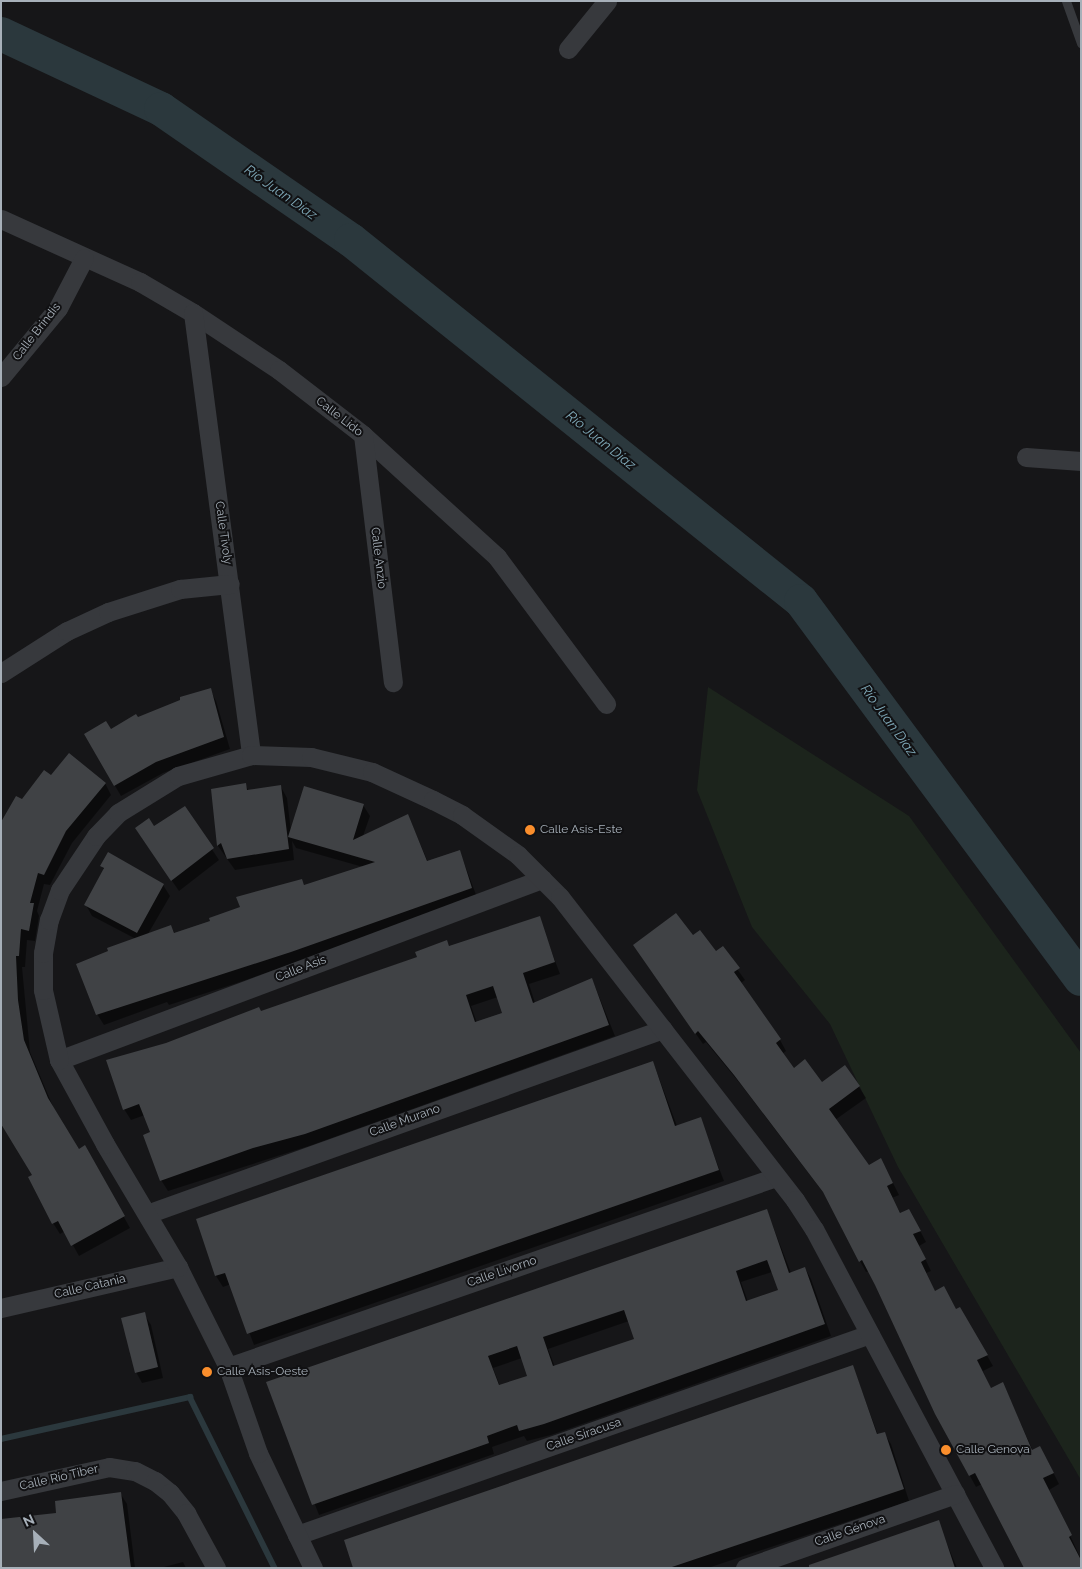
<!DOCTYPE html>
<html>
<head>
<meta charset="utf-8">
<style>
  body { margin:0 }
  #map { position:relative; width:1082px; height:1569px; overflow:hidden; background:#161618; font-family:Raleway,sans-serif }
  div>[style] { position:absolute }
  .green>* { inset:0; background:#1c241c }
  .shadow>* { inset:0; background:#0007 }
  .stream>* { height:5.5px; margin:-2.75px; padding:0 2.75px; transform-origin:2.75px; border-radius:2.75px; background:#2b383d }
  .river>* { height:34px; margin:-17px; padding:0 17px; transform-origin:17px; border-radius:17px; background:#2b383d }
  .building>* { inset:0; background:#404245 }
  .service>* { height:9px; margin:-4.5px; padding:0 4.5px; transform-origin:4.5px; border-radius:4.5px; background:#37393d }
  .minor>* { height:19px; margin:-9.5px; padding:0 9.5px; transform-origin:9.5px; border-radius:9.5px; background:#37393d }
  .dots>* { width:14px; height:14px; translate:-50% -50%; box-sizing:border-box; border:2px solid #111113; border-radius:50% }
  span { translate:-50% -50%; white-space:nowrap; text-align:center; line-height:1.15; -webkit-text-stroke:4px #111113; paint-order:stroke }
  .street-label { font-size:12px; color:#a7b0b9 }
  .poi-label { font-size:12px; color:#a7b0b9 }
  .left { translate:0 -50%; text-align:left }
  .water-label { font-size:14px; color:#7da6b5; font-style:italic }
  .frame { position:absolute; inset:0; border:2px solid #a7b0b9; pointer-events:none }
  .north { position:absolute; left:10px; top:1509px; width:50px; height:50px; -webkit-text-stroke:4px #111113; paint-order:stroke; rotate:335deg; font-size:14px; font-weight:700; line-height:20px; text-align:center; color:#a7b0b9 }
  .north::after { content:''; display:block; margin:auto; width:18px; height:22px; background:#a7b0b9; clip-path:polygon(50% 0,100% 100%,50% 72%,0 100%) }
</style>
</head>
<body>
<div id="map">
  <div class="green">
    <i style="clip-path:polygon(708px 687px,909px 816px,1081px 1053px,1081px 1480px,898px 1167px,830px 1024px,752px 927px,697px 790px)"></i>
  </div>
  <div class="shadow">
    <i style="clip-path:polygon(210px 690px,216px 701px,230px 749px,163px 773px,121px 796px,85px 735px,110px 731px)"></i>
    <i style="clip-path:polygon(51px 777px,105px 783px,111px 795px,72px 843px,50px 885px,44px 884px,37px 911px,39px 916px,35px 941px,27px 940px,25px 967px,22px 967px,30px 1052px,54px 1109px,78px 1151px,85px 1147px,130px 1228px,79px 1256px,65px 1231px,60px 1234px,53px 1223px,34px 1176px,3px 1125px,22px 800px)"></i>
    <i style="clip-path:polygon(245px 785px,249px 791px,281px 787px,287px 798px,291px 832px,363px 805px,370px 816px,363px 836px,408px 816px,428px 862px,460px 852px,478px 900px,234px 984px,169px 1005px,167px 1002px,104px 1025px,97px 1014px,136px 939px,92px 916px,86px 905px,104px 871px,102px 866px,163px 885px,170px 896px,148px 934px,171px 926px,175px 934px,212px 922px,302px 881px,305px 886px,363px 867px,296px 848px,292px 841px,294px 860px,235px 870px,218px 846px,213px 790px)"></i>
    <i style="clip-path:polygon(184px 807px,219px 860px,179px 891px,136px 829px,154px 828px)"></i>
    <i style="clip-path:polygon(evenodd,539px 918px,560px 974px,529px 984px,535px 1003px,592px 979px,615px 1036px,312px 1145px,168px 1191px,161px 1180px,152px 1133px,145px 1115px,131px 1120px,124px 1109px,166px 1045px,418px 957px,447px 942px,450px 947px,539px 918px,498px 997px,504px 1014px,477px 1023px,471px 1006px,498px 997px)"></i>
    <i style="clip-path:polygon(692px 937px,715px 953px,722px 948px,745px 980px,741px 983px,780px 1040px,786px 1051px,782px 1054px,794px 1070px,822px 1084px,845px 1067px,859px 1087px,866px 1098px,835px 1120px,868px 1166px,887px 1171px,899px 1195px,892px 1198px,901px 1214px,915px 1221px,926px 1242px,919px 1246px,931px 1271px,926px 1273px,935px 1292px,956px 1310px,960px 1308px,993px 1366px,983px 1371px,991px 1389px,1003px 1384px,1033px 1451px,1046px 1458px,1059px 1484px,1049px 1490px,1081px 1559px,1081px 1568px,982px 1484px,976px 1487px,936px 1414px,869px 1271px,866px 1272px,860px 1261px,829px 1200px,742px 1086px,706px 1042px,703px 1044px,641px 956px)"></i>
    <i style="clip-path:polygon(653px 1062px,677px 1126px,700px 1119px,724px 1181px,254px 1345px,231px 1284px,223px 1287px,216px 1276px,197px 1219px)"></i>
    <i style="clip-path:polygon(evenodd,767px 1211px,791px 1273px,805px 1268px,811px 1279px,831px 1336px,551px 1435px,527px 1441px,524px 1436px,492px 1447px,494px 1454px,319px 1515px,268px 1383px,767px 1211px,772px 1272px,779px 1291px,748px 1302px,741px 1282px,772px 1272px,767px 1211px,629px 1321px,636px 1340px,555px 1367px,548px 1349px,629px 1321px,767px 1211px,522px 1358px,529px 1376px,500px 1386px,493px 1368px,522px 1358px)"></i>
    <i style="clip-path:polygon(144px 1314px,151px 1325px,163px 1378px,142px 1383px,136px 1372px)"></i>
    <i style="clip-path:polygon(853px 1367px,878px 1435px,884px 1433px,891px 1444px,909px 1501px,708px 1568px,355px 1568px)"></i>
    <i style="clip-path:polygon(120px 1493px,127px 1504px,135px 1568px,1px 1568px,58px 1514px)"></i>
    <i style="clip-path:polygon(938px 1522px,957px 1568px,806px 1568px)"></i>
    <i style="clip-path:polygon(183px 1562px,186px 1568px,160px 1568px)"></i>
  </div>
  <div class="stream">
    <i style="left:1px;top:1439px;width:194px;rotate:-12.5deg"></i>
    <i style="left:190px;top:1397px;width:191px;rotate:63.6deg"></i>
  </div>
  <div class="river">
    <i style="left:1px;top:34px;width:177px;rotate:25.1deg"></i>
    <i style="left:161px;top:109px;width:231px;rotate:34.6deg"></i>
    <i style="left:351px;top:240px;width:577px;rotate:38.74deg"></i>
    <i style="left:801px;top:601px;width:470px;rotate:53.5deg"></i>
  </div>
  <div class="building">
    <i style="clip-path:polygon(211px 688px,224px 737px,156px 762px,114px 786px,84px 734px,106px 721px,111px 729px,136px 714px,138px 717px,180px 700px,180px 697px)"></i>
    <i style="clip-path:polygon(69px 753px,106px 783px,66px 831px,44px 875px,38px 873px,30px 903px,34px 903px,29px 931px,21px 929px,19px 956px,16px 956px,18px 1000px,24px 1040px,48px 1098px,79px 1149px,85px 1145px,125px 1216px,71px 1246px,58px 1221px,52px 1224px,28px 1177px,32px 1175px,1px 1124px,1px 822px,16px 796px,22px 799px,44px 770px,51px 775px)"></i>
    <i style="clip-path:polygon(246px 783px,247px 790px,281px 785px,289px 849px,227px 859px,221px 843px,217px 846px,211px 789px)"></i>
    <i style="clip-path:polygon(304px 786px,364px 804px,353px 840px,408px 814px,427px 861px,460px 850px,472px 888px,291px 952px,96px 1015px,76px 964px,108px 951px,107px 948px,171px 925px,174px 933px,210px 921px,209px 918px,240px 907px,236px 897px,302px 879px,304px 885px,375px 862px,288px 837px)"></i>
    <i style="clip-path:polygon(185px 806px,214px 848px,171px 881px,135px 828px,149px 818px,154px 826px)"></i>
    <i style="clip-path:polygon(108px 852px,164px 884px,137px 933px,84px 905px,104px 868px,100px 866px)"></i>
    <i style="clip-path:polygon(676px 913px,693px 935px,700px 930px,716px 951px,723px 946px,740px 968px,734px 972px,781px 1039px,776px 1043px,794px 1068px,805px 1059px,822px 1082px,845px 1065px,860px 1086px,829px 1109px,869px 1165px,881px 1158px,893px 1183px,887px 1186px,900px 1213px,909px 1209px,921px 1231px,913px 1234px,926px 1259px,921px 1262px,935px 1291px,944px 1286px,956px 1309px,960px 1307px,988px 1355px,977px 1360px,991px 1388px,1003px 1382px,1032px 1450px,1040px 1446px,1054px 1473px,1043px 1478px,1072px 1535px,1069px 1537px,1081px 1560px,1081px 1568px,1024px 1568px,975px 1473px,969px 1476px,935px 1414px,875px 1285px,862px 1260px,859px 1262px,823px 1192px,734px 1075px,698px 1031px,695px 1034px,633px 945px)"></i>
    <i style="clip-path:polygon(evenodd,540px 916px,555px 962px,523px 973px,533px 1003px,592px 978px,609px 1025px,305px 1134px,253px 1148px,160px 1181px,143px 1135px,150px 1132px,139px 1104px,123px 1110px,106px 1060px,166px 1043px,259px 1007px,261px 1011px,417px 957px,415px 952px,447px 940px,449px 946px,540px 916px,493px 986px,502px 1013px,475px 1022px,466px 995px,493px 986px)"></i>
    <i style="clip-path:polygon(653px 1061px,675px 1126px,701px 1117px,719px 1170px,247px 1334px,225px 1273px,215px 1276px,196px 1219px)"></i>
    <i style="clip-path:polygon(evenodd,767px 1209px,789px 1273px,805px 1267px,825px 1324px,544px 1424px,519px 1431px,517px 1425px,487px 1436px,489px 1443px,312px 1505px,266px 1382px,767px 1209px,767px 1260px,778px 1290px,746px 1301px,736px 1271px,767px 1260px,767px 1209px,624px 1310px,634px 1339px,553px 1366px,543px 1337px,624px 1310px,767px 1209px,517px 1346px,527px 1376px,499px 1385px,488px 1356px,517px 1346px)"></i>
    <i style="clip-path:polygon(145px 1312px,158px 1367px,135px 1373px,121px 1318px)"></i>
    <i style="clip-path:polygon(853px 1365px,877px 1434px,885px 1432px,904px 1489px,669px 1568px,353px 1568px,344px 1540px)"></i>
    <i style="clip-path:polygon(121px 1492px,131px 1568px,1px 1568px,1px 1519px,56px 1513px,55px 1501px)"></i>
    <i style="clip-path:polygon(939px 1520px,955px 1568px,809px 1568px,809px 1565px)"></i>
  </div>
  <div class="service">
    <i style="left:1066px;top:1px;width:45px;rotate:70.3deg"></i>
  </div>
  <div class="minor">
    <i style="left:568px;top:49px;width:62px;rotate:-50.9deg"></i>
    <i style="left:1px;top:219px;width:153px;rotate:24.4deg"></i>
    <i style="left:140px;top:282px;width:61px;rotate:30.3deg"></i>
    <i style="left:193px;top:313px;width:103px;rotate:33.5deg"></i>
    <i style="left:279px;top:370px;width:106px;rotate:37.7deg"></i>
    <i style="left:363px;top:435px;width:181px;rotate:42.3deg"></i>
    <i style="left:497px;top:557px;width:183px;rotate:53.4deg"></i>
    <i style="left:193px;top:313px;width:446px;rotate:82.5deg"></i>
    <i style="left:1px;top:377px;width:89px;rotate:-50.4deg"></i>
    <i style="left:58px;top:308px;width:56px;rotate:-62.5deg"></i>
    <i style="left:363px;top:435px;width:249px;rotate:83.1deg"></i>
    <i style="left:1026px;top:457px;width:55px;rotate:4.2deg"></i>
    <i style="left:1px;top:673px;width:78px;rotate:-32.5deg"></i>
    <i style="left:67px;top:631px;width:45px;rotate:-24.9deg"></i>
    <i style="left:108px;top:612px;width:76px;rotate:-17.7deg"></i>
    <i style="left:180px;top:589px;width:50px;rotate:-5.7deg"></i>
    <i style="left:59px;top:1060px;width:516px;rotate:-20.54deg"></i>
    <i style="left:147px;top:1214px;width:548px;rotate:-19.72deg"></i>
    <i style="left:1px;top:1308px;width:182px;rotate:-13deg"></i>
    <i style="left:228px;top:1367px;width:580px;rotate:-19.12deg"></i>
    <i style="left:1px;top:1491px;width:111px;rotate:-12.5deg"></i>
    <i style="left:109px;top:1467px;width:26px;rotate:9deg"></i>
    <i style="left:135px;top:1471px;width:22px;rotate:27deg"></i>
    <i style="left:155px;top:1481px;width:19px;rotate:39deg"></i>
    <i style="left:170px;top:1493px;width:26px;rotate:51deg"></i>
    <i style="left:186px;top:1513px;width:63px;rotate:61.4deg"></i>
    <i style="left:297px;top:1535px;width:607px;rotate:-19.33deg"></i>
    <i style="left:313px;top:1568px;width:127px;rotate:-115.6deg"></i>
    <i style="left:258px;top:1453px;width:91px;rotate:-109.2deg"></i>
    <i style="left:228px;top:1367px;width:112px;rotate:-116.6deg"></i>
    <i style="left:178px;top:1267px;width:143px;rotate:-120.7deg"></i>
    <i style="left:105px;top:1144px;width:96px;rotate:-118.7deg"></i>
    <i style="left:59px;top:1060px;width:72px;rotate:-102.9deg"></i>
    <i style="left:43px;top:990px;width:37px;rotate:-90deg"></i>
    <i style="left:43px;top:953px;width:34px;rotate:-80deg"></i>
    <i style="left:49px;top:920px;width:32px;rotate:-70deg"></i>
    <i style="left:60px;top:890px;width:65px;rotate:-56.3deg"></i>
    <i style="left:96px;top:836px;width:32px;rotate:-46deg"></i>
    <i style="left:118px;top:813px;width:70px;rotate:-31.7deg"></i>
    <i style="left:178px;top:776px;width:76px;rotate:-16deg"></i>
    <i style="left:251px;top:755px;width:60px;rotate:1.9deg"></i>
    <i style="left:311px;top:757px;width:63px;rotate:13.8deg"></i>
    <i style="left:372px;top:772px;width:67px;rotate:24.7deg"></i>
    <i style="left:433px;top:800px;width:33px;rotate:27deg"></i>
    <i style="left:462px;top:815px;width:69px;rotate:35.5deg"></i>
    <i style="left:518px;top:855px;width:59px;rotate:45deg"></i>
    <i style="left:560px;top:897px;width:383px;rotate:52.2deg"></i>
    <i style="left:795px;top:1200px;width:35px;rotate:57deg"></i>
    <i style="left:814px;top:1229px;width:384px;rotate:62deg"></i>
    <i style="left:745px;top:1568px;width:223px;rotate:-19.4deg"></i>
  </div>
  <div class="dots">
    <i style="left:530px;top:830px;background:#fa8e2c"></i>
    <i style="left:207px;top:1372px;background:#fa8e2c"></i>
    <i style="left:946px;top:1450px;background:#fa8e2c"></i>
  </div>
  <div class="street-label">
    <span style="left:37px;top:332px;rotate:-52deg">Calle Brindis</span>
    <span style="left:339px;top:417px;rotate:38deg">Calle Lido</span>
    <span style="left:223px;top:533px;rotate:82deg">Calle Tivoly</span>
    <span style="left:378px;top:558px;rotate:83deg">Calle Anzio</span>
    <span style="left:301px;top:969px;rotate:-21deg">Calle Asis</span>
    <span style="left:405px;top:1121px;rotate:-20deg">Calle Murano</span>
    <span style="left:502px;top:1272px;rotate:-19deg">Calle Livorno</span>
    <span style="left:90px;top:1287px;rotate:-13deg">Calle Catania</span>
    <span style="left:584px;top:1435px;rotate:-19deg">Calle Siracusa</span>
    <span style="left:59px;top:1478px;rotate:-13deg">Calle Río Tiber</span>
    <span style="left:850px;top:1531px;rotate:-19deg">Calle Génova</span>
  </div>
  <div class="poi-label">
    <span class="left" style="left:540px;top:830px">Calle Asis-Este</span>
    <span class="left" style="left:217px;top:1372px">Calle Asis-Oeste</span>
    <span class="left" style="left:956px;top:1450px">Calle Genova</span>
  </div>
  <div class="water-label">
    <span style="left:281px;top:192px;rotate:35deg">Río Juan Díaz</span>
    <span style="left:601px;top:440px;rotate:39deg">Río Juan Díaz</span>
    <span style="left:889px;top:720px;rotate:54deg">Río Juan Díaz</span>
  </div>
  <div class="frame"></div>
  <div class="north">N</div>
</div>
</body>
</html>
